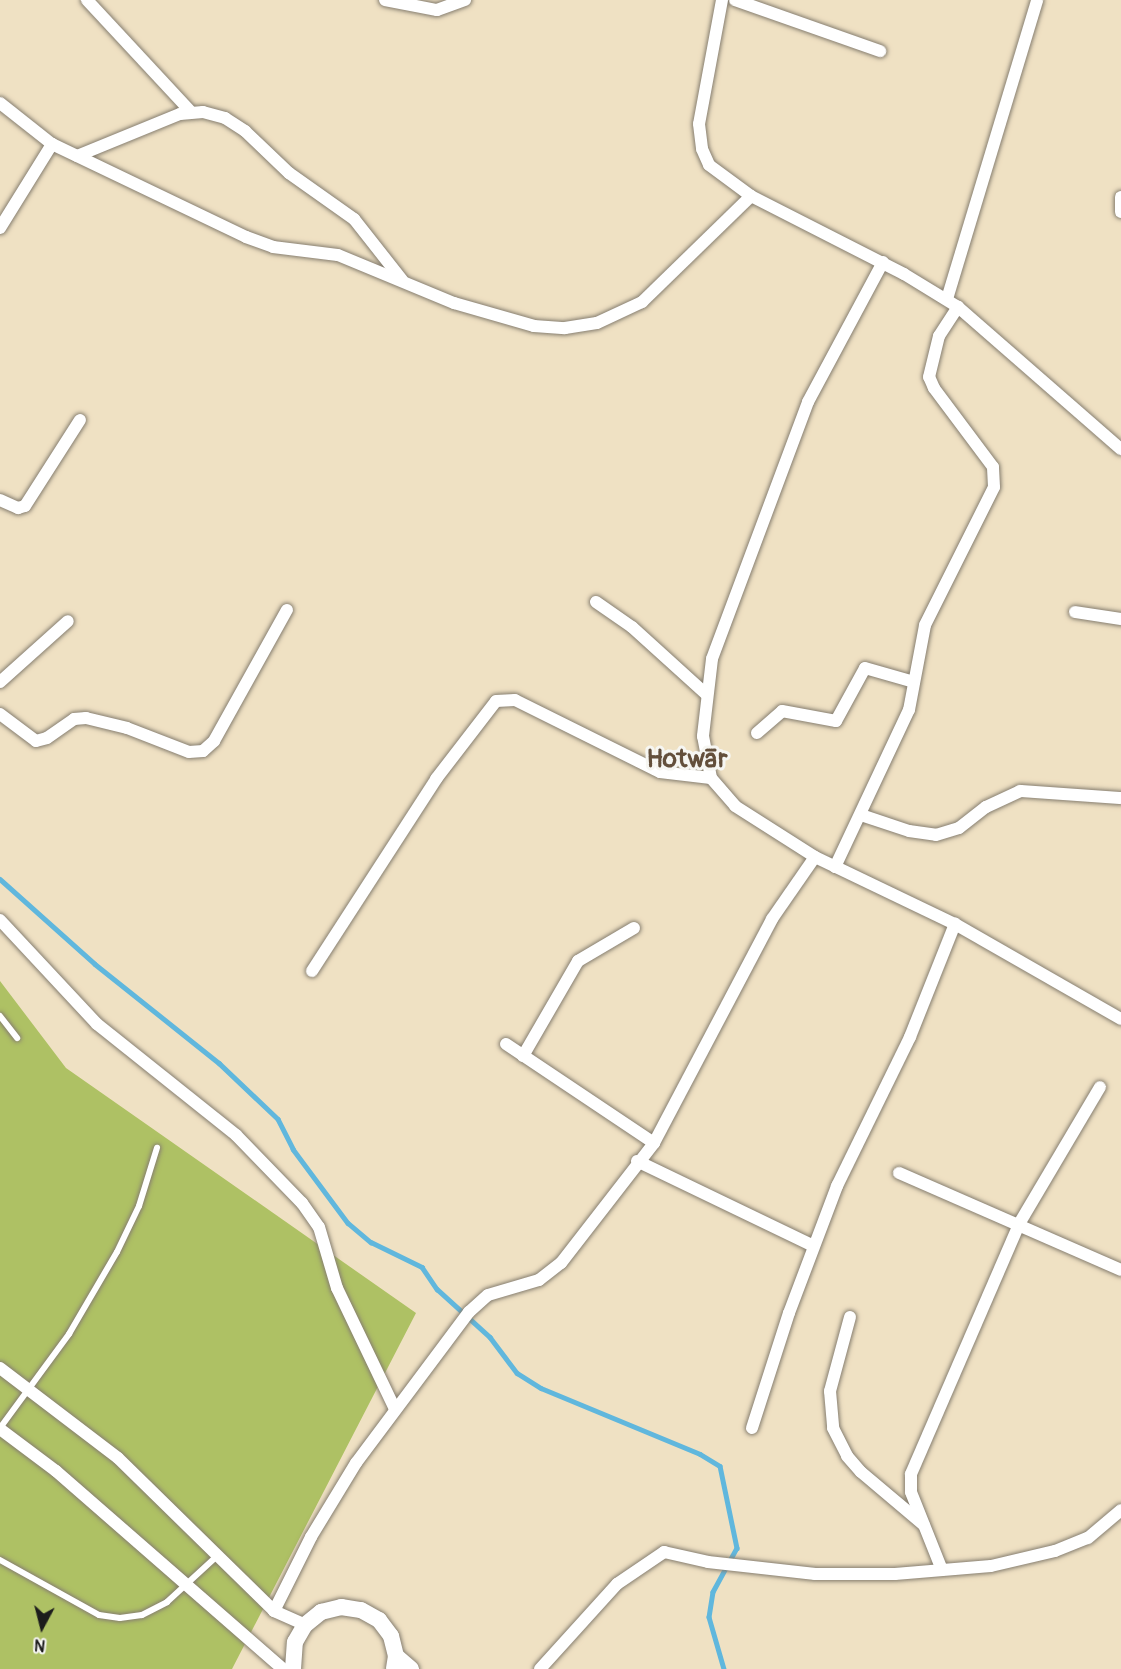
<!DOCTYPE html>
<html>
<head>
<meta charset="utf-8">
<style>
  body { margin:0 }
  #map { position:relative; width:1121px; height:1669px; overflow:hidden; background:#efe1c3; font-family:Pangolin,sans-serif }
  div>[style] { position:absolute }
  .green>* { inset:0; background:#aec164 }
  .stream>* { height:4.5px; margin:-2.25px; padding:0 2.25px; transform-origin:2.25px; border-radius:2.25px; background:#60b7dd }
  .roads { filter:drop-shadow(0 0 2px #867e70) drop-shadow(0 0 2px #867e70) }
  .service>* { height:6px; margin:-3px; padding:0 3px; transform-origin:3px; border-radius:3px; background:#fff }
  .minor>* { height:12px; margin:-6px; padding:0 6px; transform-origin:6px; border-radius:6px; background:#fff }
  .secondary>* { height:16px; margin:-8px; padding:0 8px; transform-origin:8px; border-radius:8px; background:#fff }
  span { translate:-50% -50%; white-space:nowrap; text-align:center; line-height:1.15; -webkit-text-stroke:6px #f6f6f2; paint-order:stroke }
  .district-label { font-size:26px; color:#634f3b; font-weight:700 }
  .north { position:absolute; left:12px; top:1597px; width:60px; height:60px; -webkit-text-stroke:4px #f6f6f2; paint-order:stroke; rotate:187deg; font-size:16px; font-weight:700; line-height:24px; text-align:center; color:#1c1c1c }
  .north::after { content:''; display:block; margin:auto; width:21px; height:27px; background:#1c1c1c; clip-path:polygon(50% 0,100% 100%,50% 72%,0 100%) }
</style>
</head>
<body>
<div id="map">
  <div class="green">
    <i style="clip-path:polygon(0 981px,66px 1068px,416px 1313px,232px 1669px,0 1669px)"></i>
  </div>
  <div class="stream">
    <i style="left:0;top:879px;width:127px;rotate:41.8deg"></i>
    <i style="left:95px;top:964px;width:159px;rotate:38.6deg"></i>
    <i style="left:219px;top:1063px;width:81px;rotate:43.5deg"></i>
    <i style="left:278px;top:1119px;width:34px;rotate:63deg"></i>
    <i style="left:293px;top:1149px;width:92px;rotate:53.4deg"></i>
    <i style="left:348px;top:1223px;width:30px;rotate:40deg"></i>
    <i style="left:371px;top:1242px;width:57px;rotate:26.1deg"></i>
    <i style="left:422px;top:1267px;width:27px;rotate:56deg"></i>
    <i style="left:437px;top:1289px;width:72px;rotate:42.2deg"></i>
    <i style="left:490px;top:1337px;width:45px;rotate:53.1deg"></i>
    <i style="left:517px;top:1373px;width:28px;rotate:32deg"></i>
    <i style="left:541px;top:1388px;width:172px;rotate:22.5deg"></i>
    <i style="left:700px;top:1454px;width:23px;rotate:31deg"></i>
    <i style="left:720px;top:1466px;width:84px;rotate:78.3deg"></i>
    <i style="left:737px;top:1548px;width:50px;rotate:118.6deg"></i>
    <i style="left:713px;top:1592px;width:25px;rotate:99deg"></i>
    <i style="left:709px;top:1617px;width:54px;rotate:73.9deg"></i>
  </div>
  <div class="roads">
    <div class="service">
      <i style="left:0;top:1016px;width:28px;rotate:52deg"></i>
      <i style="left:0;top:1428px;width:117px;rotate:-53.7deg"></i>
      <i style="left:69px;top:1334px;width:95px;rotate:-59.7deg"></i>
      <i style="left:117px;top:1252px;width:51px;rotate:-64.4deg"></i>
      <i style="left:139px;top:1206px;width:61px;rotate:-72.8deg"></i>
      <i style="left:0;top:1560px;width:113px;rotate:29.1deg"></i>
      <i style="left:99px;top:1615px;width:21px;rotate:8deg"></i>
      <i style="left:120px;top:1618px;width:22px;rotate:-8deg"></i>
      <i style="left:142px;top:1615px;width:28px;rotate:-27deg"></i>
      <i style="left:167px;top:1602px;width:68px;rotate:-42.6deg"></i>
    </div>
    <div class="minor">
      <i style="left:87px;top:0;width:153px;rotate:47.1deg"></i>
      <i style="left:385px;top:0;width:53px;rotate:10.9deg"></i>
      <i style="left:437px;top:10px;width:30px;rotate:-20deg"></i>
      <i style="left:722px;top:0;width:126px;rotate:100.5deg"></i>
      <i style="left:699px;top:124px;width:25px;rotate:83deg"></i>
      <i style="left:702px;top:149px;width:17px;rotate:66deg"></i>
      <i style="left:709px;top:165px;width:52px;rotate:36.4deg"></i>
      <i style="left:751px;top:196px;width:172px;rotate:27deg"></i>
      <i style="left:904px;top:274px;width:63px;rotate:31.4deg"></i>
      <i style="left:958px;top:307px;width:216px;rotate:41.1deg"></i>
      <i style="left:735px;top:0;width:154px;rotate:19.4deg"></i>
      <i style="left:0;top:103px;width:66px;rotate:38.3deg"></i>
      <i style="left:52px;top:144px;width:215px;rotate:25.6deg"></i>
      <i style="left:246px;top:237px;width:29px;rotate:20deg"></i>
      <i style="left:273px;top:247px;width:65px;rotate:7deg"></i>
      <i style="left:338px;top:255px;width:126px;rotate:22.5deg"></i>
      <i style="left:454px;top:303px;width:83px;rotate:16deg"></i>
      <i style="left:534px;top:326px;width:31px;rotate:4deg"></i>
      <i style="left:565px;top:328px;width:32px;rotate:-9deg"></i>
      <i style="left:597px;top:323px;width:50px;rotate:-25deg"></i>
      <i style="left:642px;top:302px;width:152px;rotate:-44.2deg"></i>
      <i style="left:77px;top:156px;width:111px;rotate:-22.2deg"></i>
      <i style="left:180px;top:114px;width:23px;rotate:-5deg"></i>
      <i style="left:203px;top:112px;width:23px;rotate:15deg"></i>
      <i style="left:225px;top:118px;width:24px;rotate:33deg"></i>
      <i style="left:245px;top:131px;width:61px;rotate:43.7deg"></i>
      <i style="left:289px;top:173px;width:80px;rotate:35.3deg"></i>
      <i style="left:354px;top:219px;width:78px;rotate:51.8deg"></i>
      <i style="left:1121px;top:197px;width:15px;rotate:90deg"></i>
      <i style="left:0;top:228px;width:99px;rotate:-58.2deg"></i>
      <i style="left:883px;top:262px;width:159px;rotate:118.2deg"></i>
      <i style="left:808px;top:402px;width:274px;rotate:110.5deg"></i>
      <i style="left:712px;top:659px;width:78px;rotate:96.7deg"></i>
      <i style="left:703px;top:736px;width:43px;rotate:79.2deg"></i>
      <i style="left:711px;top:778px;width:37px;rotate:49deg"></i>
      <i style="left:735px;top:806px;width:95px;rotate:32.5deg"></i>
      <i style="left:815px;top:857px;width:155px;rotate:25.6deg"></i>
      <i style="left:955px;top:924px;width:191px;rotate:29.8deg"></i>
      <i style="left:947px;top:299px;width:312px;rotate:-73.2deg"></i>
      <i style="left:0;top:500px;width:20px;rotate:24deg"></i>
      <i style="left:18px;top:508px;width:7px;rotate:-16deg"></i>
      <i style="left:25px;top:506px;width:102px;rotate:-57.4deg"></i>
      <i style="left:596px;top:602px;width:44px;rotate:34.8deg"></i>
      <i style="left:632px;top:627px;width:100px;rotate:42.2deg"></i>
      <i style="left:1075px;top:612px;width:47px;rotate:8.7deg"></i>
      <i style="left:0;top:682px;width:91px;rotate:-41.9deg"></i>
      <i style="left:0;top:714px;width:45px;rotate:36.9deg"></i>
      <i style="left:36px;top:741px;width:11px;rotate:-15deg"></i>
      <i style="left:47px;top:738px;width:33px;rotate:-35deg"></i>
      <i style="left:74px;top:719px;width:12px;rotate:-5deg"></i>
      <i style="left:86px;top:718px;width:42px;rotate:13.7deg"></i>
      <i style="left:127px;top:728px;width:66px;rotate:21.2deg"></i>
      <i style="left:189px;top:752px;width:14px;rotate:-4deg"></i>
      <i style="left:203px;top:751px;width:15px;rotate:-42deg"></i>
      <i style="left:214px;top:741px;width:150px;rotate:-60.9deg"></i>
      <i style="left:757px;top:733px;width:33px;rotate:-41deg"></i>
      <i style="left:782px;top:711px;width:55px;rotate:10.5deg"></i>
      <i style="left:836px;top:721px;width:60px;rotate:-61.3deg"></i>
      <i style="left:865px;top:668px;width:51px;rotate:15.9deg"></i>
      <i style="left:861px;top:815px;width:51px;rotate:18.4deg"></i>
      <i style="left:909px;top:831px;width:27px;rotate:8deg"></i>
      <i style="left:936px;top:835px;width:24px;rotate:-17deg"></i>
      <i style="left:959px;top:828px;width:34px;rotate:-38deg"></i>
      <i style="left:986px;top:807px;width:38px;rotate:-25deg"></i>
      <i style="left:1020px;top:791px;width:101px;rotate:4deg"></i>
      <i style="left:835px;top:867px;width:174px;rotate:-64.8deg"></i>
      <i style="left:909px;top:710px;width:86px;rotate:-79.3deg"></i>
      <i style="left:925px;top:625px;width:154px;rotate:-63.4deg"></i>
      <i style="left:994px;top:487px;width:20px;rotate:-93deg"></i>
      <i style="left:993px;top:467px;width:99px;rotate:-126.8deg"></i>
      <i style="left:934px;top:388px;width:12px;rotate:-114deg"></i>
      <i style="left:929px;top:377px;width:42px;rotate:-76.3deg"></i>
      <i style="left:939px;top:336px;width:35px;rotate:-57deg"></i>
      <i style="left:0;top:920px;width:142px;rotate:47deg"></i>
      <i style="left:97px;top:1024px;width:178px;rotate:38.6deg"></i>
      <i style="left:236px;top:1135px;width:95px;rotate:45.9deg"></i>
      <i style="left:302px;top:1203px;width:29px;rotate:55deg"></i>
      <i style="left:319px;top:1227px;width:64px;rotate:73.6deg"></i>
      <i style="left:337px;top:1288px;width:134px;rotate:64.4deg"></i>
      <i style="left:312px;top:971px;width:229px;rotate:-57.1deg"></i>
      <i style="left:436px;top:779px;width:98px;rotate:-52.4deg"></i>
      <i style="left:496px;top:701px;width:19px;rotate:-3deg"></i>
      <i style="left:515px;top:700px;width:162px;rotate:26.4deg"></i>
      <i style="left:660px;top:772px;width:51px;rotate:6.7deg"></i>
      <i style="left:506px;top:1044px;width:178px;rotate:33.8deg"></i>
      <i style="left:523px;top:1056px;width:110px;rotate:-59.9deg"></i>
      <i style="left:578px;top:961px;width:65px;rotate:-30.5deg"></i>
      <i style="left:637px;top:1161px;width:196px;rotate:25.7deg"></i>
      <i style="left:899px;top:1173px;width:242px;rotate:23.6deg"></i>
      <i style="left:850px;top:1317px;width:77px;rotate:105.1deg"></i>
      <i style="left:830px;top:1391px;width:37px;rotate:85deg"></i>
      <i style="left:833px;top:1428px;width:31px;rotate:63deg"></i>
      <i style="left:847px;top:1456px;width:21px;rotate:49deg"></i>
      <i style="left:861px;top:1472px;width:82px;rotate:40.1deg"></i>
      <i style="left:0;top:1368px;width:148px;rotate:37.3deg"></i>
      <i style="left:118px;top:1458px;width:219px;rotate:44.4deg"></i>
      <i style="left:274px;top:1611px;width:34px;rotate:24deg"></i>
      <i style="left:752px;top:1428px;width:121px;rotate:-72.2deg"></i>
      <i style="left:789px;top:1313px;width:136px;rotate:-69.3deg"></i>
      <i style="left:837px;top:1186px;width:166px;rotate:-63.9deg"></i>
      <i style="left:910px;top:1037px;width:122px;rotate:-68.3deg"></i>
      <i style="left:0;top:1429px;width:70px;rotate:36.9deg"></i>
      <i style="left:56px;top:1471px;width:301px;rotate:41.1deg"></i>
      <i style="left:942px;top:1570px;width:84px;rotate:-111.7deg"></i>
      <i style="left:911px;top:1492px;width:18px;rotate:-90deg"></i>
      <i style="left:911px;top:1474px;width:272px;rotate:-66.6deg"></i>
      <i style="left:1019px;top:1224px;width:159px;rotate:-59.4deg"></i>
      <i style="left:274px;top:1611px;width:83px;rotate:-63.4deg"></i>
      <i style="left:311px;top:1537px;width:87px;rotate:-58.7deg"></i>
      <i style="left:356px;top:1463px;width:189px;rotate:-53.2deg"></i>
      <i style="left:469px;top:1312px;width:25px;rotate:-42deg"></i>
      <i style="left:488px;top:1295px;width:53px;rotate:-16.4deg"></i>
      <i style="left:539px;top:1280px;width:28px;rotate:-38deg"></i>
      <i style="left:561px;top:1263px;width:152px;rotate:-52.2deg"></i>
      <i style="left:654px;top:1143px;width:253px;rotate:-62.2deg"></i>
      <i style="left:772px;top:919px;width:75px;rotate:-55.3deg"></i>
      <i style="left:540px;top:1669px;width:115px;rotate:-47.8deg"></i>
      <i style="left:617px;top:1584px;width:57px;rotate:-34.2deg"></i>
      <i style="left:664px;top:1552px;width:45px;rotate:12.8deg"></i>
      <i style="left:708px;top:1562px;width:108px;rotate:6.4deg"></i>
      <i style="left:815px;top:1574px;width:80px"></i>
      <i style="left:895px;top:1574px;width:96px;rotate:-4.8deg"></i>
      <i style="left:991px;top:1566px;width:66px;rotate:-13.2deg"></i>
      <i style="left:1055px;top:1551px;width:35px;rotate:-22deg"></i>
      <i style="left:1088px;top:1538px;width:43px;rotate:-40.3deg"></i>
    </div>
    <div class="secondary">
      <i style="left:396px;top:1656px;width:20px;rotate:41deg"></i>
      <i style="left:293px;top:1669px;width:27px;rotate:-86deg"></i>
      <i style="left:295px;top:1642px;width:20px;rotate:-60deg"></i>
      <i style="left:305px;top:1625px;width:21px;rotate:-39deg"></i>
      <i style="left:321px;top:1612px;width:21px;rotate:-14deg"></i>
      <i style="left:341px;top:1607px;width:20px;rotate:9deg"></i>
      <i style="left:361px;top:1610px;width:21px;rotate:29deg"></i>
      <i style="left:379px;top:1620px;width:20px;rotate:53deg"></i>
      <i style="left:391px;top:1636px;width:21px;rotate:76deg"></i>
      <i style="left:396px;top:1656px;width:13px;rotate:99deg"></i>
    </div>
  </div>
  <div class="district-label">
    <span style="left:687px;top:760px">Hotwār</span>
  </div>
  <div class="north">N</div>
</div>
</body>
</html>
